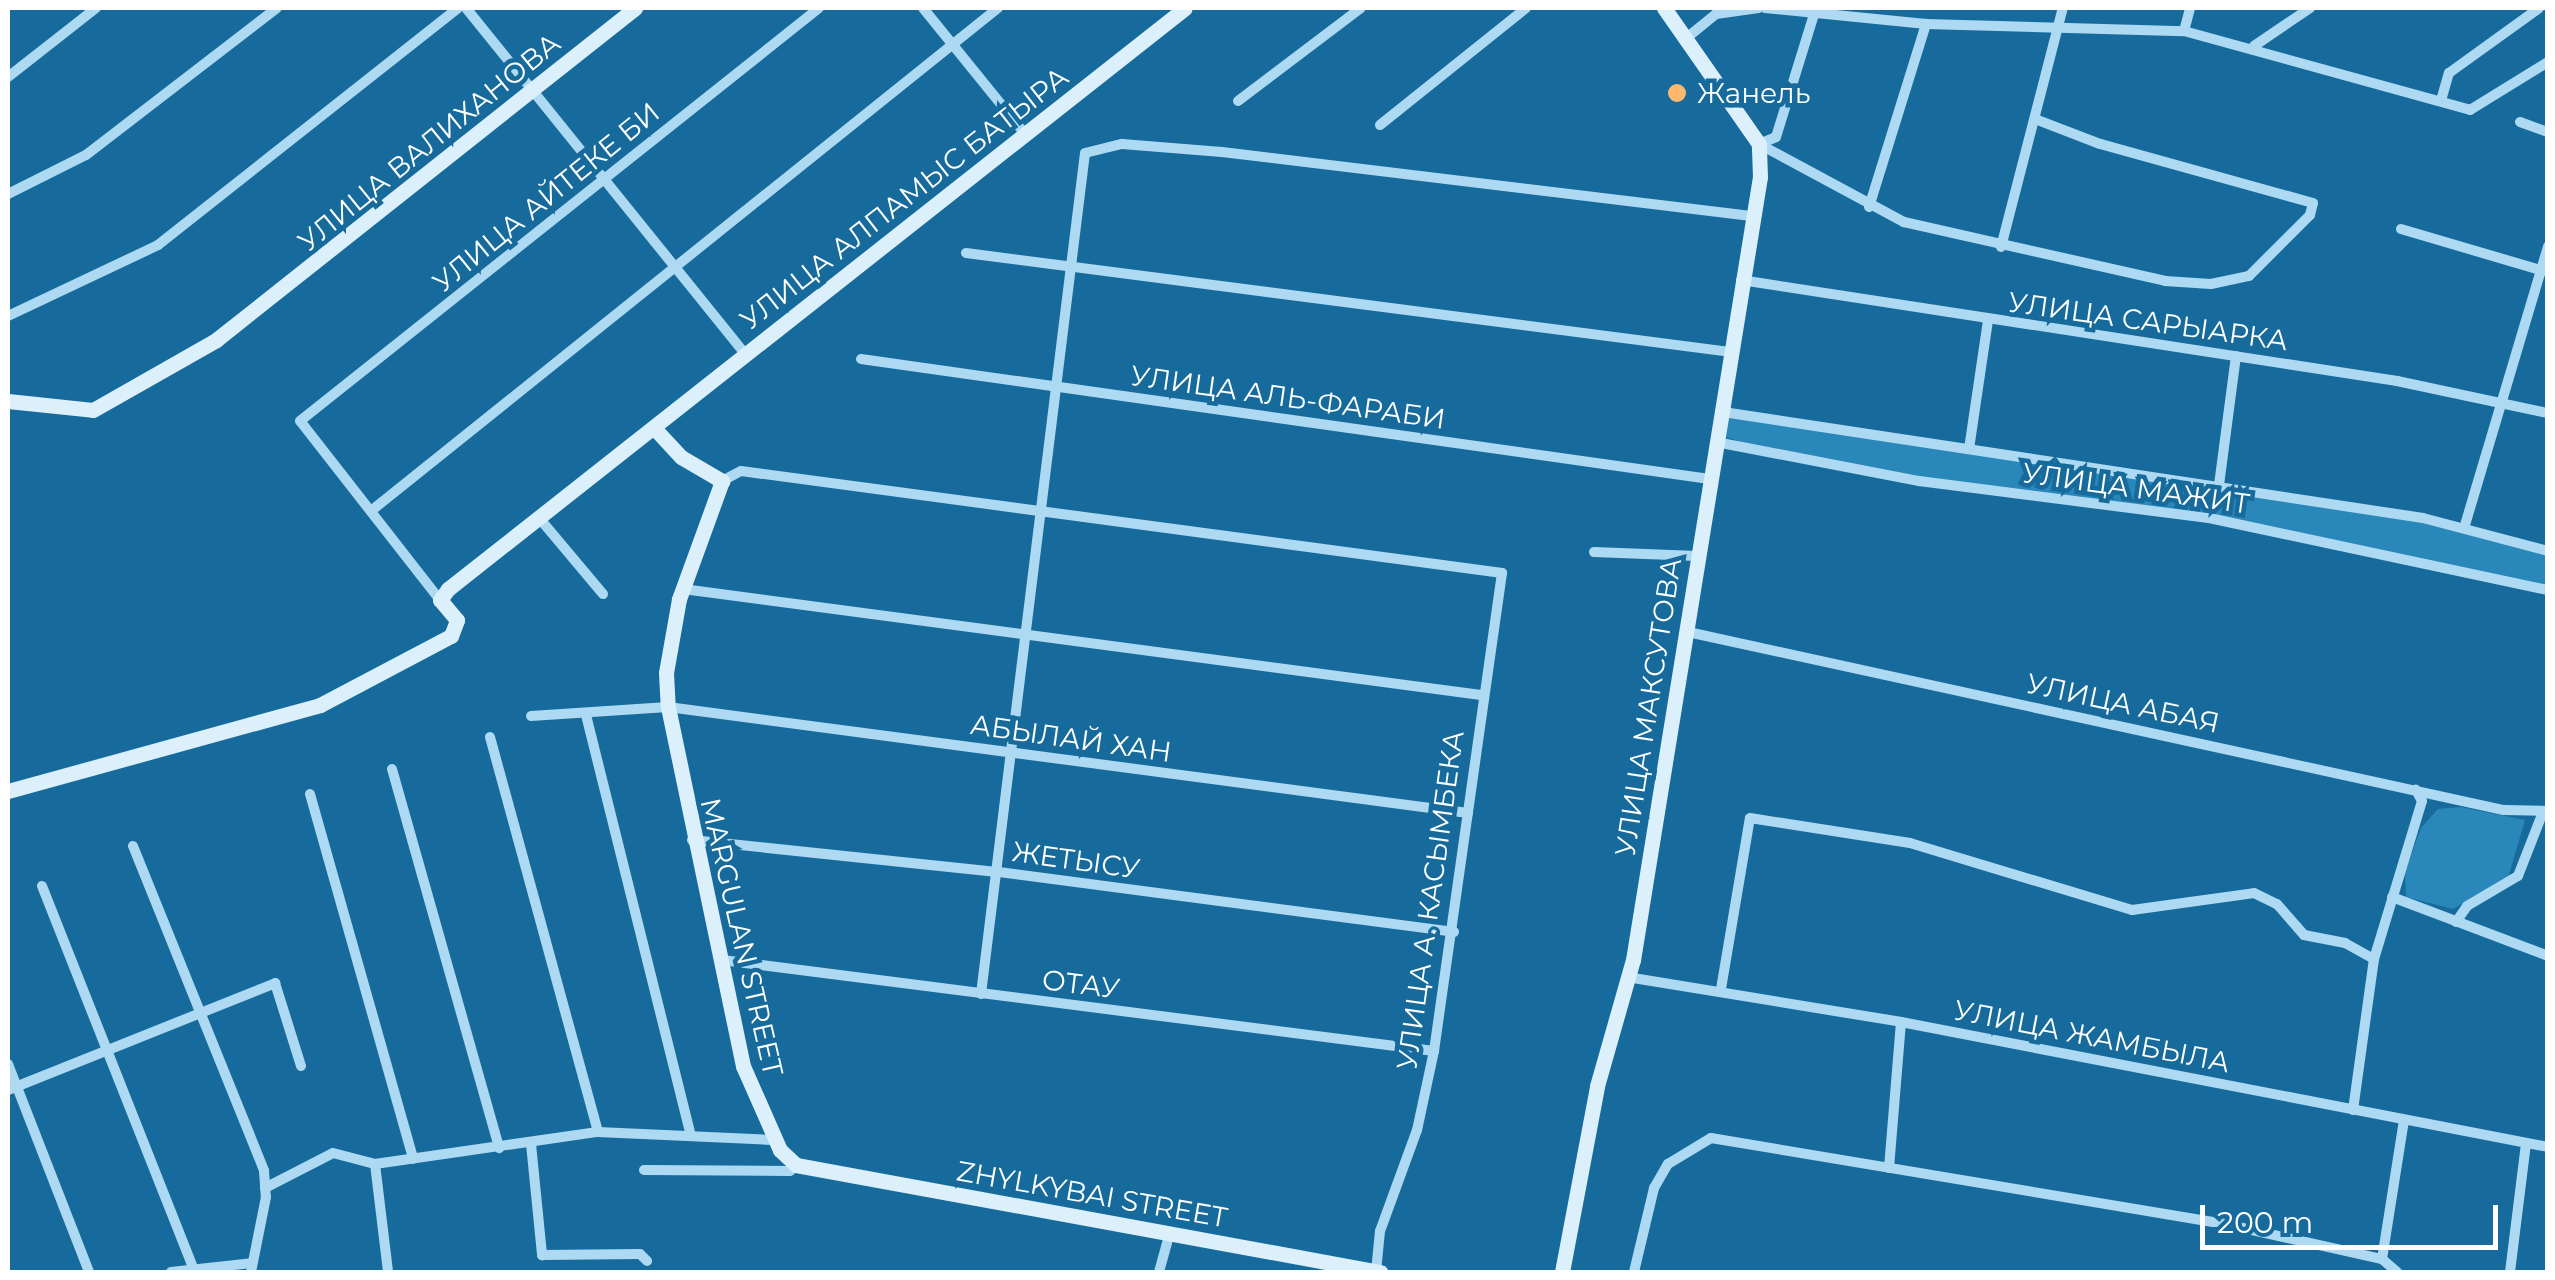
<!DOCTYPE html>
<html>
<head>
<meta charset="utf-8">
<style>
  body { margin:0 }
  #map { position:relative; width:2555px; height:1280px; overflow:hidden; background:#176b9c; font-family:Montserrat,sans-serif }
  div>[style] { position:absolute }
  .green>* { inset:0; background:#2a87b9 }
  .street>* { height:10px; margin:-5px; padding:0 5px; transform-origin:5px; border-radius:5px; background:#addaf2 }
  .secondary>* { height:15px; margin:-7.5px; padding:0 7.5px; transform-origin:7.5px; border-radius:7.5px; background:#dcf0fc }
  .dots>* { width:28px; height:28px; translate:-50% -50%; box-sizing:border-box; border:5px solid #176b9c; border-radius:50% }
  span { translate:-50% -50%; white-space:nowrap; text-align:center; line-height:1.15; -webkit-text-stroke:9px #176b9c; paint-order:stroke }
  .poi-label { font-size:28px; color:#fff }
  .left { translate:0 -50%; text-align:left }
  .street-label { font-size:28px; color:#fff }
  .frame { position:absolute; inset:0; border:10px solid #fff; pointer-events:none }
  .scale { position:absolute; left:2200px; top:1205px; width:298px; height:45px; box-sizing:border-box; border:5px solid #fff; border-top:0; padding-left:12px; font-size:30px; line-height:35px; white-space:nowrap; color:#fff; -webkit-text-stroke:8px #176b9c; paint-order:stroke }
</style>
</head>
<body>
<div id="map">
  <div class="green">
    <i style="clip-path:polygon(1719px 411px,2462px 528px,2547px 552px,2547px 591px,2210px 519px,1786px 457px,1714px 433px)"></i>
    <i style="clip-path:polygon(2460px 807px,2525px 820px,2508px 878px,2453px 909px,2406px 897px,2405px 872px,2421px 828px,2438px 809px)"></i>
  </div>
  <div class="street">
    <i style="left:466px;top:8px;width:446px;rotate:51.1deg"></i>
    <i style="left:923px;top:8px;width:164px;rotate:51deg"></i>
    <i style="left:1765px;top:8px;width:162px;rotate:5.7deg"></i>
    <i style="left:1926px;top:24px;width:258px;rotate:1.6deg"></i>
    <i style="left:2184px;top:31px;width:297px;rotate:15.4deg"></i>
    <i style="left:2470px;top:110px;width:92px;rotate:-31.6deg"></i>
    <i style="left:2184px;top:31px;width:24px;rotate:-75deg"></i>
    <i style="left:1684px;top:40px;width:41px;rotate:-39.1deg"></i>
    <i style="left:1716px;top:14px;width:43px;rotate:-7.9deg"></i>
    <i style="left:2254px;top:46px;width:68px;rotate:-34.2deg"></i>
    <i style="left:8px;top:77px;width:112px;rotate:-38.1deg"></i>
    <i style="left:2442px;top:97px;width:25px;rotate:-74deg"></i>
    <i style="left:2449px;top:73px;width:111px;rotate:-35.8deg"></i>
    <i style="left:1238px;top:101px;width:154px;rotate:-37.1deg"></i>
    <i style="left:2520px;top:122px;width:30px;rotate:20deg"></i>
    <i style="left:1380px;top:125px;width:187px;rotate:-38.7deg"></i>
    <i style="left:1759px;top:144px;width:165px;rotate:28.3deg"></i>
    <i style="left:1904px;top:222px;width:268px;rotate:12.7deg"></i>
    <i style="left:2165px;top:281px;width:46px;rotate:3.7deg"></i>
    <i style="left:2211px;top:284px;width:39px;rotate:-12deg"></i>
    <i style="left:2249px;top:276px;width:86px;rotate:-45deg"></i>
    <i style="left:2310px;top:215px;width:12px;rotate:-76deg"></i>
    <i style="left:2313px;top:203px;width:221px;rotate:-164.5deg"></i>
    <i style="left:2100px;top:144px;width:70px;rotate:-159deg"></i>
    <i style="left:1759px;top:144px;width:18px;rotate:-22deg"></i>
    <i style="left:1776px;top:137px;width:132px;rotate:-72.8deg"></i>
    <i style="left:8px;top:194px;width:87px;rotate:-26.6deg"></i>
    <i style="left:86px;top:155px;width:241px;rotate:-37.6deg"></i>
    <i style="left:1869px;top:207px;width:192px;rotate:-72.7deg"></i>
    <i style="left:2401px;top:229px;width:149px;rotate:16.4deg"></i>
    <i style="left:2001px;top:247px;width:247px;rotate:-75.5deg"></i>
    <i style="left:966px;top:253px;width:770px;rotate:7.38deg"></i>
    <i style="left:1741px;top:280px;width:664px;rotate:8.75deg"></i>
    <i style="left:2397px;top:381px;width:154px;rotate:12deg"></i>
    <i style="left:8px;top:316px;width:166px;rotate:-25.3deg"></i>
    <i style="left:158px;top:245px;width:382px;rotate:-38.3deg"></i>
    <i style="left:861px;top:359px;width:857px;rotate:8.05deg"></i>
    <i style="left:1723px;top:412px;width:708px;rotate:8.61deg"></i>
    <i style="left:2423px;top:518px;width:129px;rotate:14.8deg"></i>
    <i style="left:1716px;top:442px;width:207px;rotate:10.9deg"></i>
    <i style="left:1919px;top:481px;width:292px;rotate:7.3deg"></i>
    <i style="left:2209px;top:518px;width:347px;rotate:12deg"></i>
    <i style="left:1969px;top:449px;width:130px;rotate:-81.6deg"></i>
    <i style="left:722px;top:481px;width:21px;rotate:-28deg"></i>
    <i style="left:741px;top:471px;width:768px;rotate:7.63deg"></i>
    <i style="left:1502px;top:573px;width:483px;rotate:98.1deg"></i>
    <i style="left:1434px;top:1051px;width:81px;rotate:102.1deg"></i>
    <i style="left:1417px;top:1130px;width:108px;rotate:110.1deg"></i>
    <i style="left:1380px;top:1231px;width:41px;rotate:95.6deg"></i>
    <i style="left:2219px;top:485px;width:130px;rotate:-82.5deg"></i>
    <i style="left:371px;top:511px;width:804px;rotate:-38.74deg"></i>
    <i style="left:540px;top:519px;width:98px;rotate:50deg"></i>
    <i style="left:2465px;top:525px;width:291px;rotate:-73.4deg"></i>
    <i style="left:1594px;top:552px;width:103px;rotate:2.2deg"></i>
    <i style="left:683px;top:589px;width:805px;rotate:7.57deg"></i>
    <i style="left:440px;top:600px;width:227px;rotate:-128deg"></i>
    <i style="left:300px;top:421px;width:663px;rotate:-38.51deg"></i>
    <i style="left:1688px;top:632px;width:835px;rotate:12.31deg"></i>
    <i style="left:2504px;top:810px;width:44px;rotate:1.3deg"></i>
    <i style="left:586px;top:715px;width:434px;rotate:76deg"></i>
    <i style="left:531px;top:716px;width:137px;rotate:-3.8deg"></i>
    <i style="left:668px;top:707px;width:807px;rotate:7.55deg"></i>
    <i style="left:490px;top:737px;width:409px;rotate:74.7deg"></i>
    <i style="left:392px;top:769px;width:394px;rotate:74.2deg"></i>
    <i style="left:310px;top:794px;width:379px;rotate:74.2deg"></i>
    <i style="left:692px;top:840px;width:309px;rotate:6deg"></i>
    <i style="left:999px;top:872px;width:459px;rotate:7.5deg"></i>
    <i style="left:133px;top:846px;width:350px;rotate:68deg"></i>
    <i style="left:264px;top:1171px;width:26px;rotate:86deg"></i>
    <i style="left:266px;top:1197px;width:76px;rotate:101.3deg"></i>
    <i style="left:42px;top:886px;width:413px;rotate:68.4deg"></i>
    <i style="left:2392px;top:897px;width:167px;rotate:20.7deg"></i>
    <i style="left:2456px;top:922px;width:19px;rotate:-55deg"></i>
    <i style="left:2467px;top:906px;width:59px;rotate:-30.5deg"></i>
    <i style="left:2518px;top:876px;width:69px;rotate:-68.7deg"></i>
    <i style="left:722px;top:960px;width:718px;rotate:7.28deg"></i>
    <i style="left:1627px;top:977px;width:278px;rotate:9.3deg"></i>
    <i style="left:1901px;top:1022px;width:659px;rotate:10.93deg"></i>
    <i style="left:1721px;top:989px;width:173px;rotate:-80.4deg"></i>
    <i style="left:1750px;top:818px;width:162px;rotate:8.9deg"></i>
    <i style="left:1910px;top:843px;width:232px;rotate:16.8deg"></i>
    <i style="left:2132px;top:910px;width:123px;rotate:-7.9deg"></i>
    <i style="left:2254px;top:893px;width:25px;rotate:26deg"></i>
    <i style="left:2277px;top:904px;width:41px;rotate:48.9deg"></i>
    <i style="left:2304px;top:935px;width:42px;rotate:11deg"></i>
    <i style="left:2345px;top:943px;width:33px;rotate:29deg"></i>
    <i style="left:981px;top:994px;width:847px;rotate:-82.95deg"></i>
    <i style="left:1085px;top:153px;width:38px;rotate:-14deg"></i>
    <i style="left:1122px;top:144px;width:100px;rotate:4.6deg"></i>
    <i style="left:1222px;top:152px;width:533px;rotate:6.9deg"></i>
    <i style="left:8px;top:1064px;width:223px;rotate:68.7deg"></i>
    <i style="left:8px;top:1090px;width:288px;rotate:-21.8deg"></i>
    <i style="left:275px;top:983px;width:87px;rotate:72.6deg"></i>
    <i style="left:2353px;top:1110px;width:152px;rotate:-82.1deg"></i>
    <i style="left:2374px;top:959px;width:165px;rotate:-73.1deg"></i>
    <i style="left:2422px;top:801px;width:13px;rotate:-119deg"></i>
    <i style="left:531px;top:1144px;width:112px;rotate:84.3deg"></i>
    <i style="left:542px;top:1255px;width:98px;rotate:-0.6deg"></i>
    <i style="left:640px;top:1254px;width:10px;rotate:45deg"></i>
    <i style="left:375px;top:1164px;width:109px;rotate:83.1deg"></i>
    <i style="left:1889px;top:1168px;width:146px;rotate:-85.3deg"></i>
    <i style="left:644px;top:1170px;width:146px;rotate:0.4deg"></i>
    <i style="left:790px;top:1171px;width:8px;rotate:-45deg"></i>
    <i style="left:265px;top:1188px;width:76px;rotate:-27.2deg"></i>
    <i style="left:333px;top:1153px;width:43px;rotate:14.7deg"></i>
    <i style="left:375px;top:1164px;width:225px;rotate:-8.2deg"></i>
    <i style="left:598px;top:1132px;width:174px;rotate:2.6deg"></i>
    <i style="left:2382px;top:1259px;width:20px;rotate:41deg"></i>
    <i style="left:171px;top:1272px;width:81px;rotate:-6.3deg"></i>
    <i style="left:1159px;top:1272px;width:41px;rotate:-74.6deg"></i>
    <i style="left:1634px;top:1272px;width:86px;rotate:-76.6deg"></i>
    <i style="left:1654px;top:1188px;width:28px;rotate:-60deg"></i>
    <i style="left:1668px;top:1164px;width:50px;rotate:-31.2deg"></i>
    <i style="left:1711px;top:1138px;width:521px;rotate:9.5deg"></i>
    <i style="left:2225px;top:1224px;width:161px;rotate:12.6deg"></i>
    <i style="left:2382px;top:1259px;width:141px;rotate:-81deg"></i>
    <i style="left:2510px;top:1272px;width:130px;rotate:-82.9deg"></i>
  </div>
  <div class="secondary">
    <i style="left:8px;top:401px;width:85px;rotate:6deg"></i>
    <i style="left:93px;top:410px;width:142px;rotate:-29.6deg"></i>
    <i style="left:216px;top:340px;width:535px;rotate:-38.39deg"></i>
    <i style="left:655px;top:429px;width:38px;rotate:47deg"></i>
    <i style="left:681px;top:457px;width:48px;rotate:30.3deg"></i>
    <i style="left:722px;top:481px;width:126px;rotate:110deg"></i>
    <i style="left:679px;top:599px;width:75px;rotate:100deg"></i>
    <i style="left:666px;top:673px;width:34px;rotate:87deg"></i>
    <i style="left:668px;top:707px;width:367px;rotate:78.2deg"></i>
    <i style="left:743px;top:1066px;width:92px;rotate:66.2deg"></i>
    <i style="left:780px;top:1150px;width:22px;rotate:43deg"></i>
    <i style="left:796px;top:1165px;width:594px;rotate:10.38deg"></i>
    <i style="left:8px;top:791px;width:324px;rotate:-15.4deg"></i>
    <i style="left:320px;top:705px;width:148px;rotate:-27.8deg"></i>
    <i style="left:451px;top:636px;width:17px;rotate:-69deg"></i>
    <i style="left:457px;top:620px;width:26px;rotate:-130deg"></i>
    <i style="left:440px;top:600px;width:14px;rotate:-54deg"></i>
    <i style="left:448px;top:589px;width:938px;rotate:-38.25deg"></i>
    <i style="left:1562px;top:1272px;width:189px;rotate:-79.3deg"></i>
    <i style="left:1597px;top:1086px;width:131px;rotate:-74.1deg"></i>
    <i style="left:1633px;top:960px;width:793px;rotate:-80.79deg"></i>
    <i style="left:1760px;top:177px;width:33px;rotate:-92deg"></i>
    <i style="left:1759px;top:144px;width:166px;rotate:-124.9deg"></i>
  </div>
  <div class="dots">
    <i style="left:1677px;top:93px;background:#ffb96e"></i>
  </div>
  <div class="poi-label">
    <span class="left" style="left:1697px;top:93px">Жанель</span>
  </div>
  <div class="street-label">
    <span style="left:429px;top:142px;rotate:-39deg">УЛИЦА ВАЛИХАНОВА</span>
    <span style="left:546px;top:197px;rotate:-39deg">УЛИЦА АЙТЕКЕ БИ</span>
    <span style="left:904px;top:198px;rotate:-38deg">УЛИЦА АЛПАМЫС БАТЫРА</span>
    <span style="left:2148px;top:321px;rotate:8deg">УЛИЦА САРЫАРКА</span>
    <span style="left:1288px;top:397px;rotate:8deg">УЛИЦА АЛЬ-ФАРАБИ</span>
    <span style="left:2136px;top:488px;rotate:8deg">УЛИЦА МАЖИТ</span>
    <span style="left:2123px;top:703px;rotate:12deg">УЛИЦА АБАЯ</span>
    <span style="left:1648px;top:707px;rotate:-81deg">УЛИЦА МАКСУТОВА</span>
    <span style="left:1071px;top:738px;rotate:8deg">АБЫЛАЙ ХАН</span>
    <span style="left:1076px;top:860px;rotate:8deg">ЖЕТЫСУ</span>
    <span style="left:1430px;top:900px;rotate:-82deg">УЛИЦА А. КАСЫМБЕКА</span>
    <span style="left:742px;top:937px;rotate:77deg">MARGULAN STREET</span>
    <span style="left:1081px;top:984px;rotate:7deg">ОТАУ</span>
    <span style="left:2092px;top:1036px;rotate:11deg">УЛИЦА ЖАМБЫЛА</span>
    <span style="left:1092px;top:1194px;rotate:10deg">ZHYLKYBAI STREET</span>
  </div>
  <div class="frame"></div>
  <div class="scale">200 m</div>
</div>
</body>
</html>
